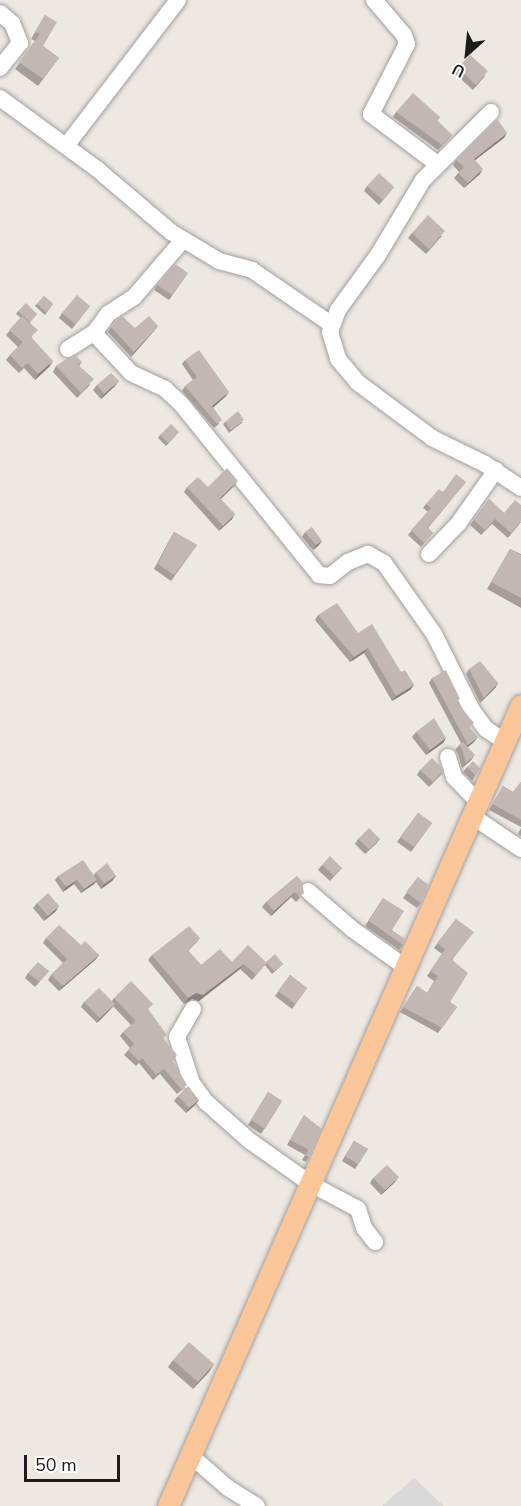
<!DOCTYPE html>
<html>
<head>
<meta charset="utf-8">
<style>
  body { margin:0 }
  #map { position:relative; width:521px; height:1506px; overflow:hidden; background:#eee8e2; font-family:"Nunito Sans",sans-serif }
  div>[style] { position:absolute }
  .residential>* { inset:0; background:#dad9d9 }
  .roads { filter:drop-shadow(0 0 2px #a0a0a0) drop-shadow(0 0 2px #a0a0a0) }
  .minor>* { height:16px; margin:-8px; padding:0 8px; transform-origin:8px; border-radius:8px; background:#fff }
  .major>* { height:21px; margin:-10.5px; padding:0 10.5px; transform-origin:10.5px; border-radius:10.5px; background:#fbc59a }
  .wall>* { inset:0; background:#a79d99 }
  .shaded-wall>* { inset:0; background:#88807d }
  .building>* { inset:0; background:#c2b7b2 }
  span { translate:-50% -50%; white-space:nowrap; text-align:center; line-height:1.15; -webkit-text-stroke:5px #fff; paint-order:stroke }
  .north { position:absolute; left:437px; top:24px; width:60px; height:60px; -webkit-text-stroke:4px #fff; paint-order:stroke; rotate:207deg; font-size:16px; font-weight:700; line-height:24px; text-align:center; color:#1c1c1c }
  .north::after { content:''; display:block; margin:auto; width:21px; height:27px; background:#1c1c1c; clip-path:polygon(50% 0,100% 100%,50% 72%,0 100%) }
  .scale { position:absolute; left:24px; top:1455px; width:96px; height:27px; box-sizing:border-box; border:3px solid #1c1c1c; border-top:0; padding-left:8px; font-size:18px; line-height:21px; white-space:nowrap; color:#1c1c1c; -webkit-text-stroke:4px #fff; paint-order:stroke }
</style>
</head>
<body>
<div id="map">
  <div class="residential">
    <i style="clip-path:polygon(414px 1478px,444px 1506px,382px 1506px)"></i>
  </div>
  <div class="roads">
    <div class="minor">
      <i style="left:374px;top:0;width:46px;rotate:49.4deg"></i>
      <i style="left:404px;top:35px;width:9px;rotate:72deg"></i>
      <i style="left:407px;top:44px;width:79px;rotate:117.2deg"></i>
      <i style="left:371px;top:114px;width:81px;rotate:37deg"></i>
      <i style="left:0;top:13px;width:16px;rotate:40deg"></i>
      <i style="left:12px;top:23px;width:22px;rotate:68deg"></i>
      <i style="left:20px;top:43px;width:32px;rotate:129deg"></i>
      <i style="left:0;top:98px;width:120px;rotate:36.2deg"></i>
      <i style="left:97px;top:169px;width:97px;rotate:40.4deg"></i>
      <i style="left:171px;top:232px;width:56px;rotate:31.1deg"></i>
      <i style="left:219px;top:261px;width:34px;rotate:15deg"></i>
      <i style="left:252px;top:270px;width:96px;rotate:34.4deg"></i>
      <i style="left:491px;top:112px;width:96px;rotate:135deg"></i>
      <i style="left:423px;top:180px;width:87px;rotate:121deg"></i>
      <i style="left:378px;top:255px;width:68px;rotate:126deg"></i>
      <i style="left:338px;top:310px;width:23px;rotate:110deg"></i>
      <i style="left:330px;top:332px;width:28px;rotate:73deg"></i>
      <i style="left:338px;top:359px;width:30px;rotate:50deg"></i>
      <i style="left:357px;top:382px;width:94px;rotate:36.7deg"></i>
      <i style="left:432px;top:438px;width:59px;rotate:26.1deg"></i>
      <i style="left:485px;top:464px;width:43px;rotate:33.7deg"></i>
      <i style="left:66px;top:146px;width:184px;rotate:-52.5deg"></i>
      <i style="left:183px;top:240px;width:75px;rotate:130.7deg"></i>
      <i style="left:134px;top:297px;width:31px;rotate:147deg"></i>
      <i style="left:108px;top:314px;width:24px;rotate:126deg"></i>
      <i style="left:94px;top:333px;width:54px;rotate:47.2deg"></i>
      <i style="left:131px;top:373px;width:38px;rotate:25deg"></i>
      <i style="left:165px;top:389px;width:23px;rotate:43deg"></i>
      <i style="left:182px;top:405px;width:218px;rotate:51.1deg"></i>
      <i style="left:319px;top:575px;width:11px;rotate:5deg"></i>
      <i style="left:330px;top:576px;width:23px;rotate:-38deg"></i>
      <i style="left:348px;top:562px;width:22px;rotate:-22deg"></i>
      <i style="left:368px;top:554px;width:18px;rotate:29deg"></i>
      <i style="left:384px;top:563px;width:87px;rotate:54.8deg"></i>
      <i style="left:434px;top:634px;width:85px;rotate:63.4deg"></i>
      <i style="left:472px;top:710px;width:24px;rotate:54deg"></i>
      <i style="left:486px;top:729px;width:23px;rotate:34deg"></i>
      <i style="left:68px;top:349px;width:31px;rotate:-32deg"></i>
      <i style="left:429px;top:554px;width:42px;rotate:-46deg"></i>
      <i style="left:458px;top:524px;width:66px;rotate:-54.9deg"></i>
      <i style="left:448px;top:757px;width:21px;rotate:73deg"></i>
      <i style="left:454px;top:777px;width:35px;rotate:46deg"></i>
      <i style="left:472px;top:816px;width:59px;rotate:34deg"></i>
      <i style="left:308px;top:891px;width:58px;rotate:40.8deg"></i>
      <i style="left:352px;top:929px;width:65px;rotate:35.6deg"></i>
      <i style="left:193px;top:1009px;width:32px;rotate:120deg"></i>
      <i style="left:177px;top:1037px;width:48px;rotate:71.9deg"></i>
      <i style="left:192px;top:1083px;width:24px;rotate:54deg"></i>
      <i style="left:206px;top:1102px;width:59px;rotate:41.6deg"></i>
      <i style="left:250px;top:1141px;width:75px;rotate:35.2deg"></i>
      <i style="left:311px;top:1184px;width:53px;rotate:28deg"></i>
      <i style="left:358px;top:1209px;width:20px;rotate:72deg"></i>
      <i style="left:364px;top:1228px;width:18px;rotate:52deg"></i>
      <i style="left:190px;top:1455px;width:50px;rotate:41deg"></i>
      <i style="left:228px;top:1488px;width:34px;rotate:32deg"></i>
    </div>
    <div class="major">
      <i style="left:168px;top:1506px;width:875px;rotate:-66.22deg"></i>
    </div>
  </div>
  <div class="wall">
    <i style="clip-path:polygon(45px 15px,43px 46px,59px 58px,38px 86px,15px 69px,35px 41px,31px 39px)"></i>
    <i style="clip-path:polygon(458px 68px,485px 76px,473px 90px,454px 73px)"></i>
    <i style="clip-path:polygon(396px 112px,440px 117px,437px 121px,452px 135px,448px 140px,438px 150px,393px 117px)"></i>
    <i style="clip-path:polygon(504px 138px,475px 160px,480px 174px,464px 188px,454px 178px,459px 172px,453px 165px,456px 160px)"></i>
    <i style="clip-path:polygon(367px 186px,394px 187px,379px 205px,364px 191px)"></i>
    <i style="clip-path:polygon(412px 233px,442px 236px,426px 254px,408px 238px)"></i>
    <i style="clip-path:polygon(188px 273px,169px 300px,154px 290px,157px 285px)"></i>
    <i style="clip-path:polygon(44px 296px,53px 304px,45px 315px,35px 306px)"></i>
    <i style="clip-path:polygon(90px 306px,72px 329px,59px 318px,62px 313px)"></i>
    <i style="clip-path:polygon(18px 311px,37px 314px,30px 322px,32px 338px,50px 366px,35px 380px,24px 368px,19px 373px,6px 360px,10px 355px,18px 347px,6px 335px,21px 318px,16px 314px)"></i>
    <i style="clip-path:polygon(158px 326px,131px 357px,108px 332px,111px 327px,135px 328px)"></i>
    <i style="clip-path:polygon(185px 360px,226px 396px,213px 408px,219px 424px,214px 428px,182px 391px,185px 386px,193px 380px,182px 364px)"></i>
    <i style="clip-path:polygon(82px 362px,79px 366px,90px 385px,77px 398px,53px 372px,56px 366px)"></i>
    <i style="clip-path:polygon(97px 385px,115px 386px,101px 399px,93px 390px)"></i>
    <i style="clip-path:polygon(225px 422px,243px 422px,229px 433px,223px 424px)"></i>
    <i style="clip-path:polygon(179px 432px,166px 446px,158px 438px,160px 435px)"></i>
    <i style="clip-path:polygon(466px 482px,428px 528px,433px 533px,421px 547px,408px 535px,428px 512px,423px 508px,426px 504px,443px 492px)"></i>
    <i style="clip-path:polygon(234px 486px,221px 499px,232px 519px,219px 531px,184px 492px,187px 487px)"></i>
    <i style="clip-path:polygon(489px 499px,504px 513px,521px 522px,508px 538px,492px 524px,481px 535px,470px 525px)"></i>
    <i style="clip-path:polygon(174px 532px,197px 545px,171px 581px,154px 569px,171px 537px)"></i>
    <i style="clip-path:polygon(305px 532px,322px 541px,318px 546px,313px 550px,302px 537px)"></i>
    <i style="clip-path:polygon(510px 549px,521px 554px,521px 608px,487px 589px)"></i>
    <i style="clip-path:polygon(318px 615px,358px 633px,414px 685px,410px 690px,392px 701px,364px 653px,350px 662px,315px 620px)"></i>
    <i style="clip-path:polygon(469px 669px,498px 683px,495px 688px,480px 703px,466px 674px)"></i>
    <i style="clip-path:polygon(432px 678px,458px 703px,470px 728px,474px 742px,468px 747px,471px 760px,462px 768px,458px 754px,455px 750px,461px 743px,429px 683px)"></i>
    <i style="clip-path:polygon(416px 732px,446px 738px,443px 743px,426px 755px,412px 737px)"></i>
    <i style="clip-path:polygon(467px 767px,480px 768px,472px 781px,463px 772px)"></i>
    <i style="clip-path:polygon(420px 770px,444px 770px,441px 775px,429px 787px,417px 775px)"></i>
    <i style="clip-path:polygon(521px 782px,521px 827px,489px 810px,503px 786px,513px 792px)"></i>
    <i style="clip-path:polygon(418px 813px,432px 823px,411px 852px,397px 842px)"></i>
    <i style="clip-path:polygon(521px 828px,521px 836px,518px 834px)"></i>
    <i style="clip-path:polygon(358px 839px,380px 839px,376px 844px,365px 854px,355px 844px)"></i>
    <i style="clip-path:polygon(322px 865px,342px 868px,330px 881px,318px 870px)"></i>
    <i style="clip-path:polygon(96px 872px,116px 876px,112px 881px,101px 889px,96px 882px,94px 884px,81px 893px,74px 884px,63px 892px,55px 880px,58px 876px,94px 875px)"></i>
    <i style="clip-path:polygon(297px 876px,300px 898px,296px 902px,291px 897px,271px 916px,262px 907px,266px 902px)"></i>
    <i style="clip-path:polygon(418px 877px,421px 903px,417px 908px,403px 898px)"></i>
    <i style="clip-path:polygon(383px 898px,392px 930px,403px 945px,399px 950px,365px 926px)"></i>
    <i style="clip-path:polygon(37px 903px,56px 911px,44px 921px,33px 908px)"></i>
    <i style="clip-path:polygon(456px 919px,450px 1002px,457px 1007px,438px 1033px,400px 1012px,417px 986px,427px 993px,434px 981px,427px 976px,442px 954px,434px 948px)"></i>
    <i style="clip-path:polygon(46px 938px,81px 945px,99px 955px,95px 960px,59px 991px,48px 980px,51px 975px,63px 963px,43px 943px)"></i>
    <i style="clip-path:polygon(200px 938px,196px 943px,188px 951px,201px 965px,232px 962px,266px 962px,283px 964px,272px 974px,265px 965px,252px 980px,240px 969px,199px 1001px,192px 999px,184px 1004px,148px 960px,152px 955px)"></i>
    <i style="clip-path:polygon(49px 971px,35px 987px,25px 978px,28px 973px)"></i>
    <i style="clip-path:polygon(290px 975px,307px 988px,292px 1009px,275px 996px)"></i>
    <i style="clip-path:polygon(114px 998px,148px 1010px,164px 1039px,183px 1089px,177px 1094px,160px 1074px,153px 1080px,139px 1063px,136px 1066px,124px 1055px,130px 1048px,120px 1036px,123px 1032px,131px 1025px,113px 1006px,97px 1023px,81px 1007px,84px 1002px,112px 1001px)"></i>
    <i style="clip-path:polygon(268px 1092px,282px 1101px,261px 1134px,248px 1125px)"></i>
    <i style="clip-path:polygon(178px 1096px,199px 1100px,195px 1105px,186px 1113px,174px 1101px)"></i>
    <i style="clip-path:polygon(304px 1115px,309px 1157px,306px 1162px,302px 1160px,305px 1155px,287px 1145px)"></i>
    <i style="clip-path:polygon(354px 1141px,368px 1149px,355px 1169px,342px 1161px)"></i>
    <i style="clip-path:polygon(373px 1178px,395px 1182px,381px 1195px,370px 1183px)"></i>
    <i style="clip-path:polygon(173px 1360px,214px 1364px,193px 1389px,168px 1367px)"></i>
  </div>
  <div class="shaded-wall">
    <i style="clip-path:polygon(507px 133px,504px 138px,470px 164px,474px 159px)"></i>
    <i style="clip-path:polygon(483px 169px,480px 174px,464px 188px,468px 183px)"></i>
    <i style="clip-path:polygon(158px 326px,154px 331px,131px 357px,134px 352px)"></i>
    <i style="clip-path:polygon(53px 361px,50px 366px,35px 380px,38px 374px)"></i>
    <i style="clip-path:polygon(119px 381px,115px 386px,101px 399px,104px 394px)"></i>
    <i style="clip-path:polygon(229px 392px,226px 396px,209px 411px,212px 406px)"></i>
    <i style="clip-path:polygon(238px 481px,234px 486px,216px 503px,220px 498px)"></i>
    <i style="clip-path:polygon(235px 514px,232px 519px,219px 531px,223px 526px)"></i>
    <i style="clip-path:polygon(322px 541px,318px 546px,313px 550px,316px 545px)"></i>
    <i style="clip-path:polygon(368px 648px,364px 653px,350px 662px,354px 657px)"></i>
    <i style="clip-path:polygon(498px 683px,495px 688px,480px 703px,484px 698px)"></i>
    <i style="clip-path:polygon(414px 685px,410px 690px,392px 701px,396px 696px)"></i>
    <i style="clip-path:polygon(478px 737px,474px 742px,464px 750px,468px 745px)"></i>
    <i style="clip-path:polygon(446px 738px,443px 743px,426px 755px,430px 750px)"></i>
    <i style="clip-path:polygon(475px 755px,471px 760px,462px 768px,466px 763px)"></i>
    <i style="clip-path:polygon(116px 876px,112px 881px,101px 889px,104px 884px)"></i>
    <i style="clip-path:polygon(77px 880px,74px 884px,63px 892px,66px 887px)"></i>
    <i style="clip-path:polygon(97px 880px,94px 884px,81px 893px,84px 889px)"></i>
    <i style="clip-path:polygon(295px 892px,291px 897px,271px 916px,274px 911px)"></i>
    <i style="clip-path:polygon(59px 906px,56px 911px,44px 921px,48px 916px)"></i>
    <i style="clip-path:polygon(99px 955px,95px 960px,59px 991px,63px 986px)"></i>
    <i style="clip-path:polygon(244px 964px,240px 969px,199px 1001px,192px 999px,184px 1004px,188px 998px)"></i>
    <i style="clip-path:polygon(115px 1004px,111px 1009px,97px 1023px,100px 1018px)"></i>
    <i style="clip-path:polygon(199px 1100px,195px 1105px,186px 1113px,189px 1108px)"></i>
    <i style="clip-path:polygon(399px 1177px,395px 1182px,381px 1195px,385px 1190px)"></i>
    <i style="clip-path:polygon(214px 1364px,209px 1372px,193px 1389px,198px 1382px)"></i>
  </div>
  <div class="building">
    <i style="clip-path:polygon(45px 15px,57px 22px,43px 46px,59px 58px,43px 79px,19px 62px,40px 34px,35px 32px)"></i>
    <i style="clip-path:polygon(470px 55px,488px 71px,476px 85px,458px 68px)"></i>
    <i style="clip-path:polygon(413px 93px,440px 117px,437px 120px,452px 135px,442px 145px,396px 112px)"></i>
    <i style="clip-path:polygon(497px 119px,507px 133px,474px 159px,483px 169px,468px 183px,458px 173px,464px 167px,456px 160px)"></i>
    <i style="clip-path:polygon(379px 173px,394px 187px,383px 200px,367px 186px)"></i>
    <i style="clip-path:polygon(428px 215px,445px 231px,429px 249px,412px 233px)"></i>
    <i style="clip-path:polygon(175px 264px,188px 273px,172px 295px,157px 285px)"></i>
    <i style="clip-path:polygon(77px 295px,90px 306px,75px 324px,62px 313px)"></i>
    <i style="clip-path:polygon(44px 296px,53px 304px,46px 312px,37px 304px)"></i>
    <i style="clip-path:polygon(26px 303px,37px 314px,30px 322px,18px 311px)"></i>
    <i style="clip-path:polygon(121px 315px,135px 328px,149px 316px,158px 326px,134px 352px,111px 327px)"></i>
    <i style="clip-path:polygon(22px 316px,38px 330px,31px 337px,53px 361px,38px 374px,28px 363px,22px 368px,10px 355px,23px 342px,9px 330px)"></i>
    <i style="clip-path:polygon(199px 350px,229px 392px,212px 406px,222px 420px,217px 424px,185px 386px,197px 377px,185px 360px)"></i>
    <i style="clip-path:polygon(74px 354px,82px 362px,78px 365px,94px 379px,81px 393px,56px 366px)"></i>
    <i style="clip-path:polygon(111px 373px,119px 381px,104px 394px,97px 385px)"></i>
    <i style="clip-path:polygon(238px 411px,244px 420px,231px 430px,225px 422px)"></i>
    <i style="clip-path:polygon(171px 424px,179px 432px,168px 443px,160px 435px)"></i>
    <i style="clip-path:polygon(227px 468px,238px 481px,220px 498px,235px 514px,223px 526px,187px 487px,198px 477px,208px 487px)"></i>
    <i style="clip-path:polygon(456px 474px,466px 482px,427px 528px,433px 533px,424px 543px,411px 530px,431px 508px,426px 504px,439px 489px,443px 492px)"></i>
    <i style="clip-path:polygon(489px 499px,504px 513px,515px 500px,521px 505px,521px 521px,511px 533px,495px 519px,485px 530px,474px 520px)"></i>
    <i style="clip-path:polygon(312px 527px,322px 541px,316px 545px,305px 532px)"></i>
    <i style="clip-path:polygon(174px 532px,197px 545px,174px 575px,158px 564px)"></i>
    <i style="clip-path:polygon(510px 549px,521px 555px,521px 598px,491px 582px)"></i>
    <i style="clip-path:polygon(337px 603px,358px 633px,372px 624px,401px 672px,405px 670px,414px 685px,396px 696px,368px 648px,354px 657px,318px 615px)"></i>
    <i style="clip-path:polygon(480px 661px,498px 683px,484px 698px,469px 669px)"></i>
    <i style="clip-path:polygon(446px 670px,460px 699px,456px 701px,474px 723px,469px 727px,478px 737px,468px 745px,432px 678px)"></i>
    <i style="clip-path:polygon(434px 718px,446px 738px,430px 750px,416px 732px)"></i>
    <i style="clip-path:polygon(463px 742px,475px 755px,466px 763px,462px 749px,459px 745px)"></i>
    <i style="clip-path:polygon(432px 758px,444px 770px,433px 782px,420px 770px)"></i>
    <i style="clip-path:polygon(473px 761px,480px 768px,476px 776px,467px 767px)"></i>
    <i style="clip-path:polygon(521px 782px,521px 820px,493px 804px,503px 786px,513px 792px)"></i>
    <i style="clip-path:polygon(418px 813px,432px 823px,414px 847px,400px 837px)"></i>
    <i style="clip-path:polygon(369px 828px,380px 839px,369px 849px,358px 839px)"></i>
    <i style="clip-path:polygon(330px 856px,342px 868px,334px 876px,322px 865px)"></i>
    <i style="clip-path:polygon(83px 860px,97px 880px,84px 889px,77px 880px,66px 887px,58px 876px)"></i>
    <i style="clip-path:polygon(107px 863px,116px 876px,104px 884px,96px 872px)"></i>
    <i style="clip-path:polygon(297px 876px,302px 882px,304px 893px,300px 897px,295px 892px,274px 911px,266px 902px)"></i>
    <i style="clip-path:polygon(418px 877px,429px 885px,421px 903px,406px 892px)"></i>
    <i style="clip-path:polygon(48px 893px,59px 906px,48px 916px,37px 903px)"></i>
    <i style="clip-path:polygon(383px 898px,404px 911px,392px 930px,405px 939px,403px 945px,369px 921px)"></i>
    <i style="clip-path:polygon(456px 919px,474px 932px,452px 960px,468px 973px,450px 1002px,457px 1007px,442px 1028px,403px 1007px,417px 986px,427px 993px,438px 976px,430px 971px,445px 949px,437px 943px)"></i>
    <i style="clip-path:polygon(59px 925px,81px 945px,85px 941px,99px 955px,63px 986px,51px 975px,67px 959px,46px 938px)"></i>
    <i style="clip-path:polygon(189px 926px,200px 938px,188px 950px,201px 965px,220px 949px,232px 962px,248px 945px,267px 963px,256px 975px,244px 964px,203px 995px,196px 993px,188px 998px,152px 955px)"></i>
    <i style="clip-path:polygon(275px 954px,283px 964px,274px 971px,266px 962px)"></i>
    <i style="clip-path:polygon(38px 962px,49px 971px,39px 982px,28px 973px)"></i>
    <i style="clip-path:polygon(290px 975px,307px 988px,295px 1004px,278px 991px)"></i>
    <i style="clip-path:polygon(131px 981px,153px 1004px,148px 1009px,167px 1035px,163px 1038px,177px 1055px,173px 1061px,187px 1085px,181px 1089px,164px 1069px,156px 1075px,142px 1058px,139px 1061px,128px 1050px,134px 1044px,123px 1032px,136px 1021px,114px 998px)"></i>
    <i style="clip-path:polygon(99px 988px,115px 1004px,100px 1018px,84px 1002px)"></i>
    <i style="clip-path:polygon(188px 1086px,199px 1100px,189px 1108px,178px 1096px)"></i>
    <i style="clip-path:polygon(268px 1092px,282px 1101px,265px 1129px,251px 1120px)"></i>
    <i style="clip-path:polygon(304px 1115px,322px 1129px,309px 1157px,305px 1155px,309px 1150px,290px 1140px)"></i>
    <i style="clip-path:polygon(354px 1141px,368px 1149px,358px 1164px,345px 1156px)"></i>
    <i style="clip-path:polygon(387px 1165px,399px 1177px,385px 1190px,373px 1178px)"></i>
    <i style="clip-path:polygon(189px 1342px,214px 1364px,198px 1382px,173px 1360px)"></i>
  </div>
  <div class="north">U</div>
  <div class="scale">50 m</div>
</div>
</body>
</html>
